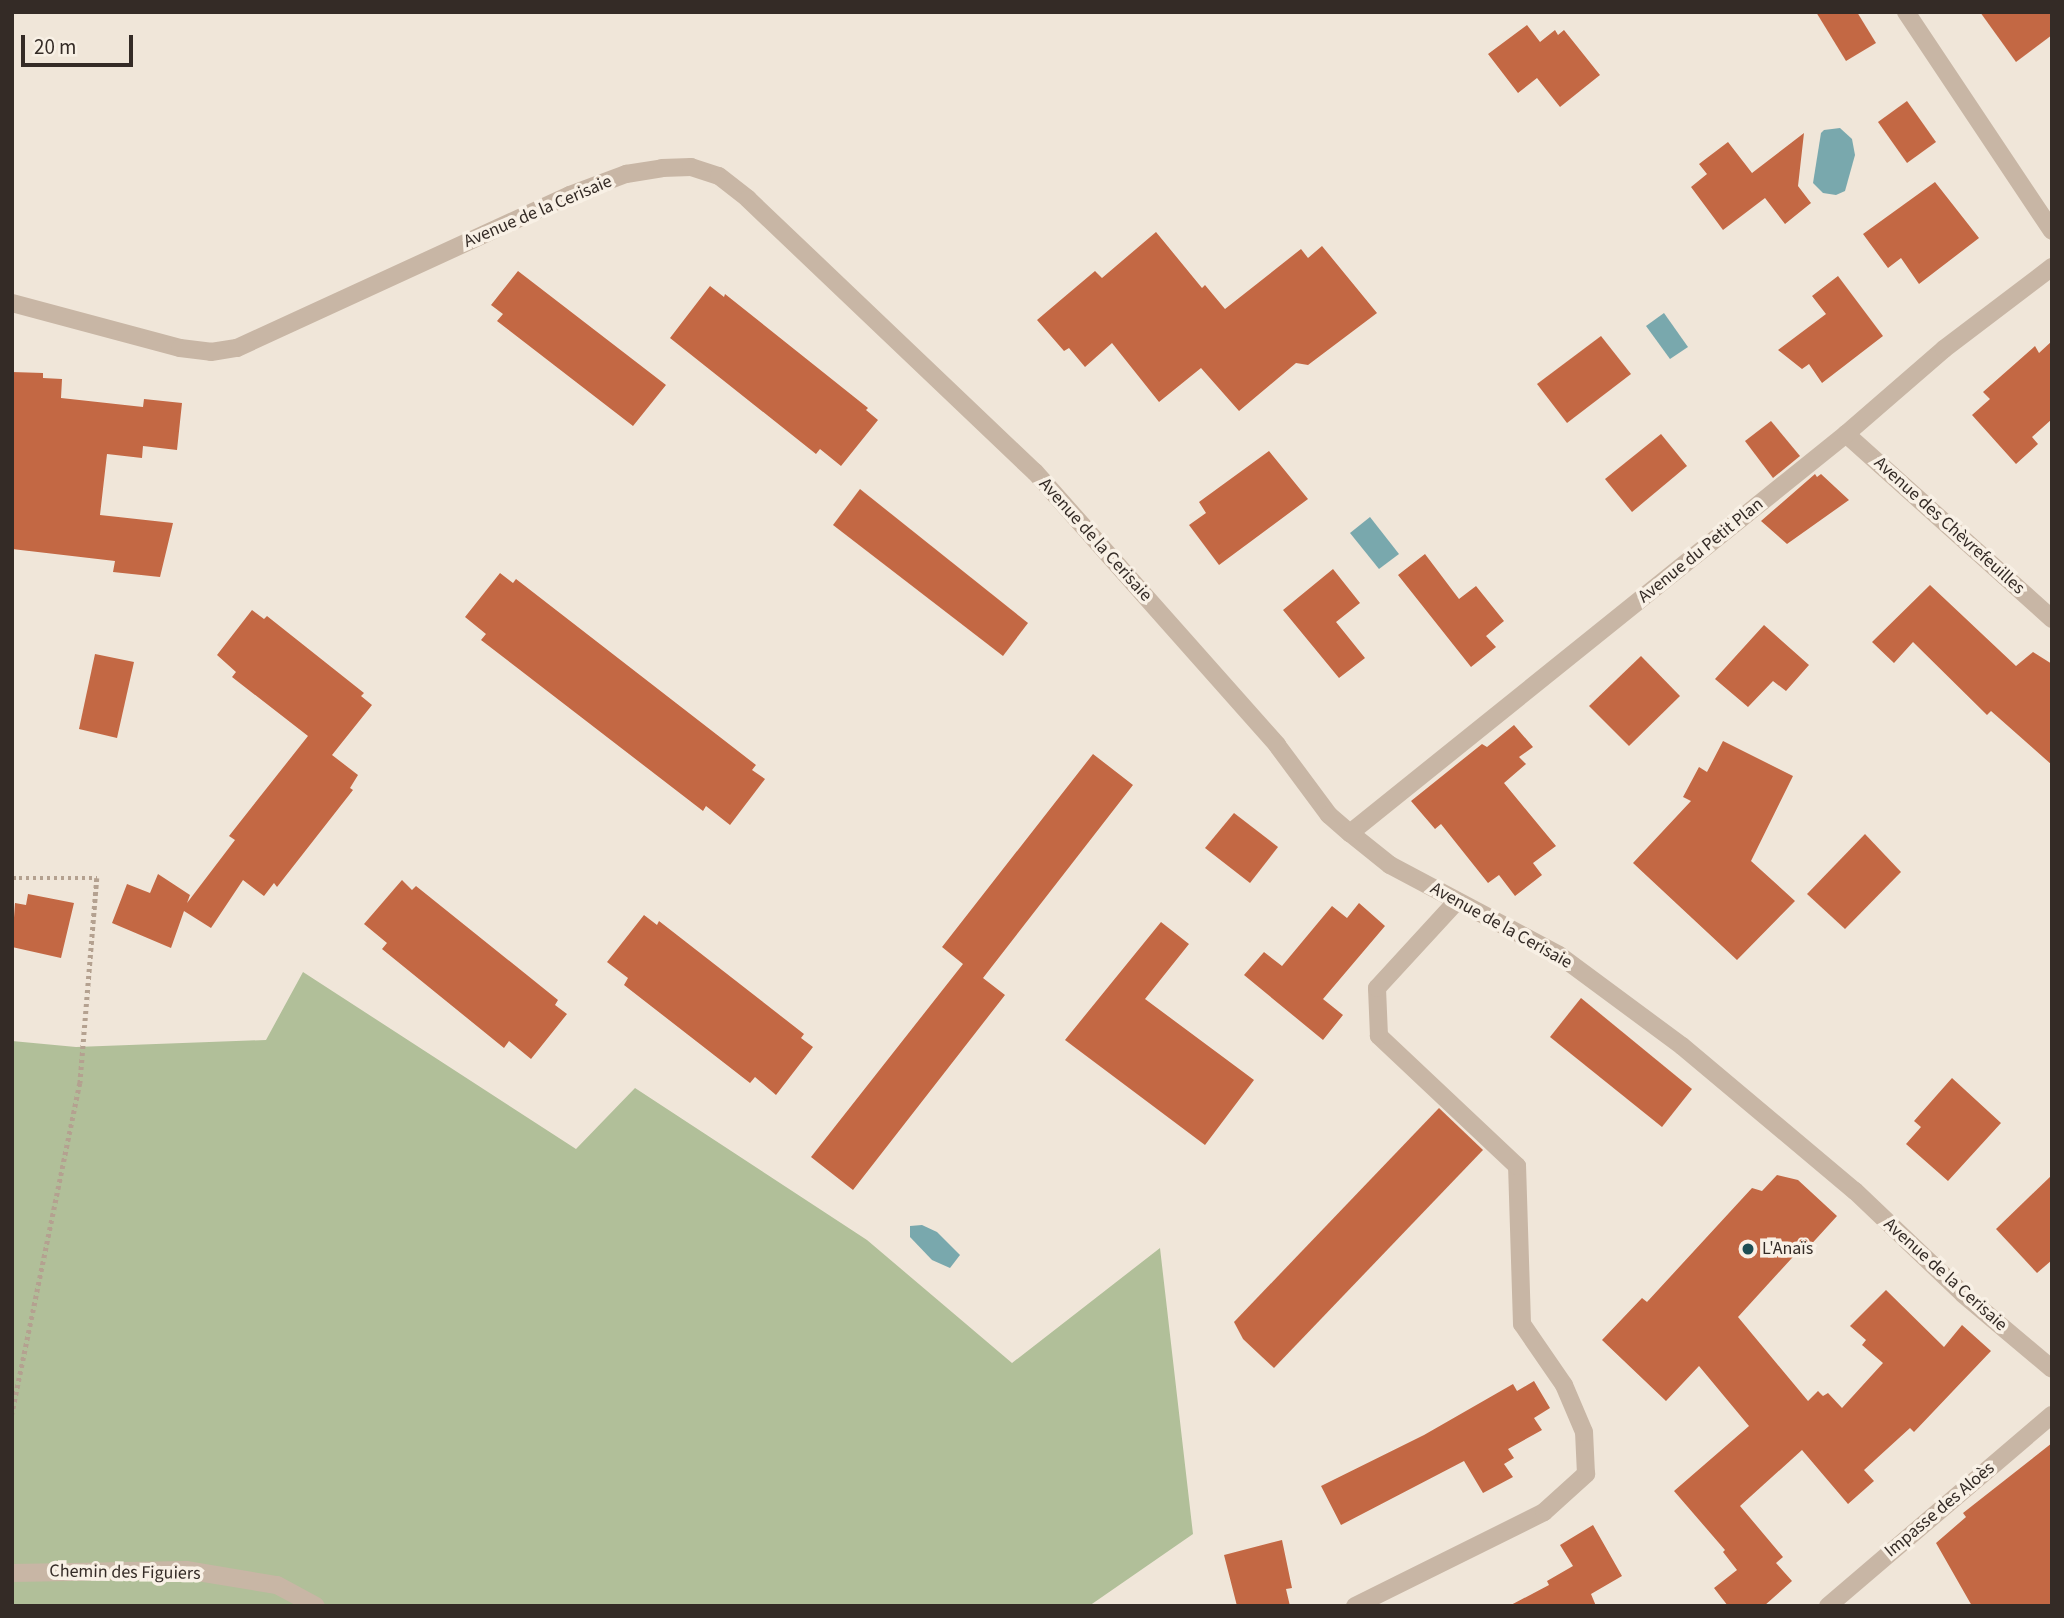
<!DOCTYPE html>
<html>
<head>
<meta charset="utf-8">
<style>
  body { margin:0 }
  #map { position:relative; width:2064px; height:1618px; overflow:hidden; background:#f0e6d9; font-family:"Source Sans 3",sans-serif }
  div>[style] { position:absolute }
  .green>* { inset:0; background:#b1bf99 }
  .water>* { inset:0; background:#79a8ad }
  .building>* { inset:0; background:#c36844 }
  .path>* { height:4.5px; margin-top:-2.25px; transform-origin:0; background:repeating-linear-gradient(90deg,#b4a190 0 3.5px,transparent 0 7px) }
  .minor>* { height:18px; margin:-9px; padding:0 9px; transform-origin:9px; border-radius:9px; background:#c8b6a5 }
  .dots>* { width:19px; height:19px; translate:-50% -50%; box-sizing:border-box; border:4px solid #f8f0e5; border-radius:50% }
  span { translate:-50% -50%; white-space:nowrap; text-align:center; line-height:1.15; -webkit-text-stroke:7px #f8f0e5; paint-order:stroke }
  .street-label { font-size:18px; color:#342b26 }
  .poi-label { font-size:18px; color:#342b26 }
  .left { translate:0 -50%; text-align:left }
  .frame { position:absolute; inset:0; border:14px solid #342b26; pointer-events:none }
  .scale { position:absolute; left:21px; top:35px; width:112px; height:32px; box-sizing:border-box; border:4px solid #342b26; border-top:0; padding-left:9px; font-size:21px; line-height:24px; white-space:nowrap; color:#342b26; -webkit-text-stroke:5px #f8f0e5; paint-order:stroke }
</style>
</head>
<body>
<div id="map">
  <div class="green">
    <i style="clip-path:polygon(303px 972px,576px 1149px,635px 1088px,867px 1240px,1012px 1363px,1160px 1248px,1193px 1534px,1089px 1606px,12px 1606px,12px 1041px,76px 1047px,266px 1040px)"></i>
  </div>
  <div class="water">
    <i style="clip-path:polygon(1840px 128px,1852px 139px,1855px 155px,1845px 191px,1836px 195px,1823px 193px,1813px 183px,1821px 133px,1824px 130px)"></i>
    <i style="clip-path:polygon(1664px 313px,1688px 347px,1670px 359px,1646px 326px)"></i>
    <i style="clip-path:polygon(1370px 517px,1399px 554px,1379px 569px,1350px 533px)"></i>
    <i style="clip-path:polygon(922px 1225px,937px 1232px,960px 1255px,950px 1268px,932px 1260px,910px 1237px,910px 1226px)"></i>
  </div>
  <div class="building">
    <i style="clip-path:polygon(1816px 12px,1857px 12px,1876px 43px,1846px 61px)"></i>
    <i style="clip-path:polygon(1980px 12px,2052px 12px,2052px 35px,2016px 62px)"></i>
    <i style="clip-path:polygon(1527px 25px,1540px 42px,1555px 30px,1558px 35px,1564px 30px,1600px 75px,1560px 107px,1537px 78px,1518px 93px,1488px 54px)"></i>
    <i style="clip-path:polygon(1907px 101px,1936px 142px,1907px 163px,1878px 122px)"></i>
    <i style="clip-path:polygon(1804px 133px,1798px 186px,1811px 203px,1785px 224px,1765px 198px,1723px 230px,1691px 187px,1707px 174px,1699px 164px,1728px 142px,1752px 173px)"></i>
    <i style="clip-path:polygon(1935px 182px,1979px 238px,1919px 284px,1901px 258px,1888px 268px,1863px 234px)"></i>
    <i style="clip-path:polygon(1156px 232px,1202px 288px,1205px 285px,1225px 309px,1301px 249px,1308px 258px,1322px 246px,1377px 313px,1308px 365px,1296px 363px,1239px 411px,1201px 368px,1159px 402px,1112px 343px,1085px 367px,1069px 348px,1064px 351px,1037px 320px,1095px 271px,1102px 278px)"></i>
    <i style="clip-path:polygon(518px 271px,666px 385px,633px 426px,497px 321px,503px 314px,491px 305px)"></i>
    <i style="clip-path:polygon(1838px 276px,1883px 336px,1822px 383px,1809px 364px,1802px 369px,1778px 350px,1826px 314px,1812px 296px)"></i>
    <i style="clip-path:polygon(710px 286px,724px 297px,725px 294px,868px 408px,866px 410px,878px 420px,841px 466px,820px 449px,816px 454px,670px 338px)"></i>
    <i style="clip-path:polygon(1601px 336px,1631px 374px,1567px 423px,1537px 384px)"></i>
    <i style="clip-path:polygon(2052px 341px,2052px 419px,2032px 437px,2038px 444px,2016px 464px,1972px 415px,1990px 399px,1983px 392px,2035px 346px,2039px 353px)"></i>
    <i style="clip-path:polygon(12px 372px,43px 373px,43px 378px,62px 379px,61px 398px,143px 407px,144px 399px,182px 403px,177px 450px,143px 446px,142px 458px,107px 454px,100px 515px,173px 523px,160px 577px,113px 572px,115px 561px,12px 549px)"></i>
    <i style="clip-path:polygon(1771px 421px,1800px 456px,1773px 478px,1745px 441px)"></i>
    <i style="clip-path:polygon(1661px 434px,1687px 466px,1632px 512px,1605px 479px)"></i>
    <i style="clip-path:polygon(1269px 451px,1308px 499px,1219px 565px,1189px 525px,1206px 513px,1199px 502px)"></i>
    <i style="clip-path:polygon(1815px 474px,1817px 477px,1821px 474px,1849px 500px,1787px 544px,1761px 521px)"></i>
    <i style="clip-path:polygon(860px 489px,1028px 623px,1003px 656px,833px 525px)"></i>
    <i style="clip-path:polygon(1425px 554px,1459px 599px,1476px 586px,1504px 621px,1486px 636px,1496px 647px,1471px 667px,1398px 575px)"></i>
    <i style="clip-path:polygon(1333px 569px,1360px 603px,1336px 622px,1365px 658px,1339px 678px,1283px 610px)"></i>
    <i style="clip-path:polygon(500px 573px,513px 583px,516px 579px,756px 765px,752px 770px,765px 779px,730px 825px,706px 806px,703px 811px,481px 640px,486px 634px,465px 617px)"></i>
    <i style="clip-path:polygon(1930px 585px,2016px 666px,2033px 652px,2052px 664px,2052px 765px,1991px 711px,1987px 715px,1913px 642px,1894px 663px,1872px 642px)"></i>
    <i style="clip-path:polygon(252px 610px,264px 619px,267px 616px,364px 693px,361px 696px,372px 705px,332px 755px,358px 775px,350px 788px,353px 790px,277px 887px,274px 883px,264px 896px,243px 880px,211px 928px,184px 911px,171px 948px,112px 923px,127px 884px,150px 893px,158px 874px,190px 895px,187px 903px,235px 840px,229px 836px,308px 736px,232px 677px,236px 672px,217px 655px)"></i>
    <i style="clip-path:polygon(1764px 625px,1809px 665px,1786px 691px,1773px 681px,1748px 707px,1715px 679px)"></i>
    <i style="clip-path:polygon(95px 654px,134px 662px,117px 738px,79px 729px)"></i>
    <i style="clip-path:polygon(1641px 656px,1680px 696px,1629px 746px,1589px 706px)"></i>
    <i style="clip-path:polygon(1514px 725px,1533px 747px,1519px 757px,1526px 764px,1504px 783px,1556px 846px,1533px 863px,1542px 875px,1515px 896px,1499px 875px,1488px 883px,1441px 824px,1435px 829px,1411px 801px,1482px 744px,1487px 747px)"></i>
    <i style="clip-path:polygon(1723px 741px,1793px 776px,1751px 861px,1795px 901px,1737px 960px,1633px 863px,1691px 801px,1683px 797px,1699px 767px,1707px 772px)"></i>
    <i style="clip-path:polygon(1093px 754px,1133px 785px,983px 978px,1005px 995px,853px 1190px,811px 1157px,963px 964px,942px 947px)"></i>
    <i style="clip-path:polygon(1234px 813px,1278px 847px,1250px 883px,1205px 848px)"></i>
    <i style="clip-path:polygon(1865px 834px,1901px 872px,1845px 929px,1807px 894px)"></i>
    <i style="clip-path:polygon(402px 880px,412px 890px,416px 886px,558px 1000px,555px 1005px,567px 1014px,531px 1059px,509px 1041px,504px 1048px,382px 949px,387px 943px,364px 924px)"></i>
    <i style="clip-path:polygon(28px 894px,74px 903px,61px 958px,12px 947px,15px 903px,26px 905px)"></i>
    <i style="clip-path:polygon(1359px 903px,1385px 926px,1323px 999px,1343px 1015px,1323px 1040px,1244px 975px,1264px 952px,1282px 966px,1332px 906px,1347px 918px)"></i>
    <i style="clip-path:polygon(644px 915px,657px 925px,659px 921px,804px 1034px,801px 1038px,813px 1047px,776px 1095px,755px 1077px,750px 1083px,624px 985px,628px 978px,607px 962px)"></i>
    <i style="clip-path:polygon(1161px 922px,1189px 944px,1145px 999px,1254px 1080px,1205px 1145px,1065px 1040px)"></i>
    <i style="clip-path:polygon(1581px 998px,1692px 1089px,1662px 1127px,1550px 1037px)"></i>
    <i style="clip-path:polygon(1952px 1078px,2001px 1123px,1948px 1181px,1906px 1144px,1921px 1127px,1914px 1121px)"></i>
    <i style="clip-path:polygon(1439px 1108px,1483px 1150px,1274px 1368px,1243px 1339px,1234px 1322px)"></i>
    <i style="clip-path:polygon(1777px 1175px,1798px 1180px,1837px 1216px,1806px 1250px,1802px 1247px,1738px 1317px,1808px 1401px,1818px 1391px,1823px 1396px,1828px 1393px,1842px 1408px,1883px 1363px,1862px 1345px,1866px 1340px,1850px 1326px,1886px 1290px,1944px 1347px,1962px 1325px,1991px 1351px,1914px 1432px,1910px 1428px,1864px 1470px,1874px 1481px,1848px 1504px,1802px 1450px,1740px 1506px,1783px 1557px,1776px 1563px,1792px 1581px,1764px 1606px,1728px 1606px,1714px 1588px,1737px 1570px,1723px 1552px,1725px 1550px,1674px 1491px,1749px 1426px,1699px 1366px,1666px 1401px,1602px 1340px,1642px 1298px,1647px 1302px,1752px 1188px,1762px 1191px)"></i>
    <i style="clip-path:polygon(2052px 1175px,2052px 1260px,2037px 1273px,1996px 1229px)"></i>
    <i style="clip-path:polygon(1534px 1381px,1550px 1408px,1534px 1418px,1542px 1430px,1508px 1449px,1514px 1458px,1504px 1464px,1513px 1477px,1483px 1493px,1464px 1461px,1341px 1525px,1321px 1486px,1424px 1435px,1513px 1384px,1517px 1391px)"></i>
    <i style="clip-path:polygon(2052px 1443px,2052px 1606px,1972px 1606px,1936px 1543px,1966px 1517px,1963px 1513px)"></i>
    <i style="clip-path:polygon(1593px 1525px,1622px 1576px,1591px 1594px,1596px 1606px,1509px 1606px,1549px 1585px,1547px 1581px,1573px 1566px,1560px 1545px)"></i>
    <i style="clip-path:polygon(1282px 1540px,1292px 1588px,1286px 1589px,1290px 1606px,1237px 1606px,1224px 1555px)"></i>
  </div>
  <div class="path">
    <i style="left:12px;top:878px;width:85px"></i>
    <i style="left:97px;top:878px;width:206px;rotate:94.7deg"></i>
    <i style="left:80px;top:1083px;width:338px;rotate:101.6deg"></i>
  </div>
  <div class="minor">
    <i style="left:1906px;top:12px;width:263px;rotate:56.3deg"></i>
    <i style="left:12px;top:303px;width:174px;rotate:15deg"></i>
    <i style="left:180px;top:348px;width:31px;rotate:7deg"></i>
    <i style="left:211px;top:352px;width:26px;rotate:-9deg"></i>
    <i style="left:237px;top:348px;width:366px;rotate:-24.7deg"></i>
    <i style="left:570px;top:195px;width:60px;rotate:-20.6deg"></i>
    <i style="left:626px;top:174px;width:36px;rotate:-9deg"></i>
    <i style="left:662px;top:168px;width:29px;rotate:-2deg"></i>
    <i style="left:691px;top:167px;width:29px;rotate:18deg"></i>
    <i style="left:719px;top:176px;width:37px;rotate:38deg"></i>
    <i style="left:748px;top:199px;width:396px;rotate:43.6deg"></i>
    <i style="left:1035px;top:472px;width:365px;rotate:48.4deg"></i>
    <i style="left:1277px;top:745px;width:87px;rotate:53.4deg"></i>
    <i style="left:1329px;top:815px;width:28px;rotate:41deg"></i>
    <i style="left:1350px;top:833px;width:51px;rotate:38.7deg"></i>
    <i style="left:1390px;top:865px;width:191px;rotate:28deg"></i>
    <i style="left:1559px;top:955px;width:153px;rotate:36.5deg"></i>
    <i style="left:1682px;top:1046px;width:226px;rotate:40deg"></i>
    <i style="left:1855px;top:1191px;width:149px;rotate:43.6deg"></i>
    <i style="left:1963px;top:1294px;width:116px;rotate:40.1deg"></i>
    <i style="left:1846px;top:434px;width:277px;rotate:41.9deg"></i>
    <i style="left:1350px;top:833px;width:637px;rotate:-38.81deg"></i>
    <i style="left:1846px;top:434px;width:130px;rotate:-40.9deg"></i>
    <i style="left:1944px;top:349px;width:136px;rotate:-37.2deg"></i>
    <i style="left:12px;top:1573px;width:174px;rotate:-1deg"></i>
    <i style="left:186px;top:1570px;width:92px;rotate:9.4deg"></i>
    <i style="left:277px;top:1585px;width:44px;rotate:28.3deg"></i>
    <i style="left:1355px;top:1606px;width:211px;rotate:-26.4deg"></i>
    <i style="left:1544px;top:1512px;width:57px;rotate:-42.1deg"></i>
    <i style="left:1586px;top:1474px;width:42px;rotate:-92.7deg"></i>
    <i style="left:1584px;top:1432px;width:51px;rotate:-113.1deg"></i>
    <i style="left:1564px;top:1385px;width:74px;rotate:-124.5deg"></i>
    <i style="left:1522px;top:1324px;width:158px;rotate:-91.8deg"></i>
    <i style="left:1517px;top:1166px;width:190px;rotate:-136.7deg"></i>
    <i style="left:1379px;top:1036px;width:48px;rotate:-92.4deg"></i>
    <i style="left:1377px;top:988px;width:118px;rotate:-47.4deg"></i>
    <i style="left:1828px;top:1606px;width:294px;rotate:-40.5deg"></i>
  </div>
  <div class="dots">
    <i style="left:1748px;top:1249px;background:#1d4e54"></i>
  </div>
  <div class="street-label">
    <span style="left:538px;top:212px;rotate:-23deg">Avenue de la Cerisaie</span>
    <span style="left:1949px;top:526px;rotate:42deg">Avenue des Chèvrefeuilles</span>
    <span style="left:1095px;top:540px;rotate:48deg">Avenue de la Cerisaie</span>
    <span style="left:1701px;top:551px;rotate:-39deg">Avenue du Petit Plan</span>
    <span style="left:1501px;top:926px;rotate:29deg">Avenue de la Cerisaie</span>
    <span style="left:1945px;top:1275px;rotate:42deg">Avenue de la Cerisaie</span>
    <span style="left:1940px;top:1510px;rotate:-40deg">Impasse des Aloès</span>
    <span style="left:125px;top:1573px;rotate:1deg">Chemin des Figuiers</span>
  </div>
  <div class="poi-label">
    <span class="left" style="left:1762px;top:1249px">L'Anaïs</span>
  </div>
  <div class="frame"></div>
  <div class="scale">20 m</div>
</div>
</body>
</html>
